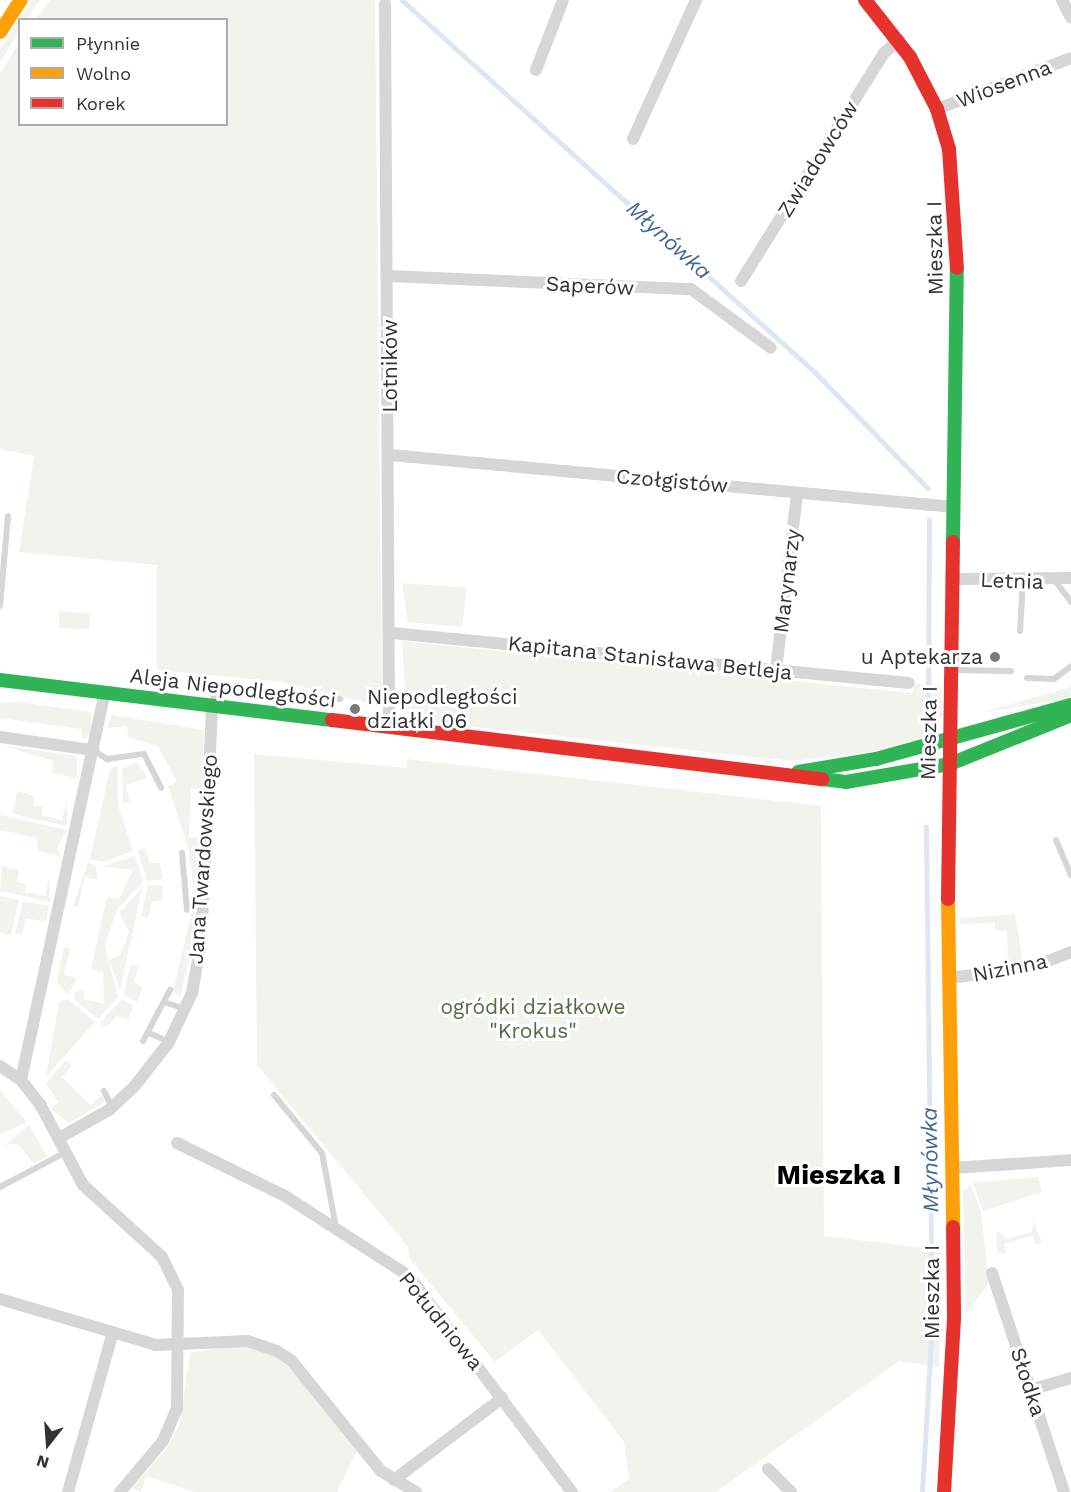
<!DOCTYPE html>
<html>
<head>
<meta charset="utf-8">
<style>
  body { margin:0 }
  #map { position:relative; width:1071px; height:1492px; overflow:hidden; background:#fff; font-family:"Work Sans",sans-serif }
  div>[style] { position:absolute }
  .green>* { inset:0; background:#f0f4ed }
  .stream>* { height:4.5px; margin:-2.25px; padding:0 2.25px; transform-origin:2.25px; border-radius:2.25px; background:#dde7f2 }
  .lane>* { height:6px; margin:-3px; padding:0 3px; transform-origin:3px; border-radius:3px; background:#d6d6d6 }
  .street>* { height:12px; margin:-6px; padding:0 6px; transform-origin:6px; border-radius:6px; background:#d6d6d6 }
  .fast>* { height:14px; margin:-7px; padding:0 7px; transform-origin:7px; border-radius:7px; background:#30b455 }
  .slow>* { height:14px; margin:-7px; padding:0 7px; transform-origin:7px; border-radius:7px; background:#ff9f0a }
  .jam>* { height:14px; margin:-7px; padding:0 7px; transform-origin:7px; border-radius:7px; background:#e5322d }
  .dots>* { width:16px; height:16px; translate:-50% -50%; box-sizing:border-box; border:3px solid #fff; border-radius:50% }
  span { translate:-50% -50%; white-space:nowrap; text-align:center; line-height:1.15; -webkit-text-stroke:6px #fff; paint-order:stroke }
  .street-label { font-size:21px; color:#323232 }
  .poi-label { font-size:21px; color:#323232 }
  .right { translate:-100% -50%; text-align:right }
  .left { translate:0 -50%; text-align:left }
  .park-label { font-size:21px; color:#4e6e40 }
  .water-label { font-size:22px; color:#416794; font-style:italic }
  .district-label { font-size:27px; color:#000; font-weight:700 }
  .legend { position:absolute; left:18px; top:18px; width:210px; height:108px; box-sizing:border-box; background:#fff; border:2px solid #adadad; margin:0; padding:8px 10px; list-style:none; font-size:18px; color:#323232 }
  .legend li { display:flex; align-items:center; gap:12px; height:30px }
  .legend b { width:30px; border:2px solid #adadad }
  .north { position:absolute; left:18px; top:1414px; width:60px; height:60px; -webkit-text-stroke:4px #fff; paint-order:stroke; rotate:197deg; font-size:16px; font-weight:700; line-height:24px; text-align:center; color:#323232 }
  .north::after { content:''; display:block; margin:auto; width:21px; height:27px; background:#323232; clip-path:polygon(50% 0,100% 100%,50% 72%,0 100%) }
</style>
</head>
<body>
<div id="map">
  <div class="green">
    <i style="clip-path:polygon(32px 0,40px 0,27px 19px,20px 20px,19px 31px,0 62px,0 49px)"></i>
    <i style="clip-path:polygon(50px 0,375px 0,382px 706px,282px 682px,157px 670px,157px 565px,19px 552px,34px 456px,0 449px,0 74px,19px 43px,20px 124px,226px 124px,226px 20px,36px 19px)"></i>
    <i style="clip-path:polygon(402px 583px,467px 588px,462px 627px,408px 622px)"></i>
    <i style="clip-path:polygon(59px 611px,90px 614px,89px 629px,59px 628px)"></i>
    <i style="clip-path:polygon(402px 641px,912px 693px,915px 684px,941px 685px,943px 714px,934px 730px,919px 738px,871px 752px,793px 761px,418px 721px,406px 711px)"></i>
    <i style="clip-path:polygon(1071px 687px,1071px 697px,1065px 699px,980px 713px)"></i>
    <i style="clip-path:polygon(19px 702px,91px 712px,91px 732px,83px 741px,81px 729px,0 718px,0 703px)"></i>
    <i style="clip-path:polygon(112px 715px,204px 730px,201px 789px,191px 789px,189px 837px,199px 838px,195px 937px,180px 997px,173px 991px,192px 912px,193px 883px,189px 851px,168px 786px,177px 782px,158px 746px,128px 737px,127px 726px,107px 728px)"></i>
    <i style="clip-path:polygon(0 745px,77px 756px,77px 779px,52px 772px,54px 761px)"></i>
    <i style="clip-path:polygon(254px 754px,407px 768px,407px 759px,821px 806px,824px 1236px,942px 1250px,939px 1367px,899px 1361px,716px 1492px,610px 1492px,629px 1479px,624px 1442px,538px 1330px,495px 1362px,409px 1258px,408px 1247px,257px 1065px)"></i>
    <i style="clip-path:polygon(137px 762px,148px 778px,125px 785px,130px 801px,123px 804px,122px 769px)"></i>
    <i style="clip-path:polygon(118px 765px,118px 805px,133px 851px,103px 862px,90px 859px,110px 769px)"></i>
    <i style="clip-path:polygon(17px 791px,35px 796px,33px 805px,43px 807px,41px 815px,62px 820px,67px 800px,67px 826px,13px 814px)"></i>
    <i style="clip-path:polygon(0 815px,67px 830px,57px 848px,61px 856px,38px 851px,37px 838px,0 830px)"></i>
    <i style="clip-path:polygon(145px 848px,150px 863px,160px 863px,163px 879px,147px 881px,138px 851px)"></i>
    <i style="clip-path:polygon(135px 856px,143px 882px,117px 910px,105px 945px,118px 997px,98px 1019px,74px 999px,75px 992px,85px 990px,83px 999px,104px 1004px,103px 972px,91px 969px,104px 909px,107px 897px,119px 899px,133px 870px,102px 866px)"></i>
    <i style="clip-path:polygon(88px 863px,96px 865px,98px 880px,85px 877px,78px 907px,73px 906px)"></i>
    <i style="clip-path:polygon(2px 866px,19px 870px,17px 882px,26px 884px,25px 892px,45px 896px,49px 877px,50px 902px,0 891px)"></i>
    <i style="clip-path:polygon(148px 885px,162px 885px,163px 899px,152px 902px,148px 918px,141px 916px)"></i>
    <i style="clip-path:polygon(142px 889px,120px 990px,109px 960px,121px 954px,129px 932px,119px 912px)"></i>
    <i style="clip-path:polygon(0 896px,19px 900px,11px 935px,0 933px)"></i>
    <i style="clip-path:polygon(23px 901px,49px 906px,46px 922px,26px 918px,22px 935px,15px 934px)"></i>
    <i style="clip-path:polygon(1015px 914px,1023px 963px,1008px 966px,1007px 931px,995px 930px,995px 923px,960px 924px,960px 918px)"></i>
    <i style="clip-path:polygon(64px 947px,70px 948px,64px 975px,77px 978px,68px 995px,57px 982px)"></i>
    <i style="clip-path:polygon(130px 965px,138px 967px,134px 982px,143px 987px,137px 1002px,124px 995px)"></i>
    <i style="clip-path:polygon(68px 999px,95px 1022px,46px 1077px,59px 1002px)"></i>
    <i style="clip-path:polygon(122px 999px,134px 1006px,128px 1019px,117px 1016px,105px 1028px,100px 1023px)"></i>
    <i style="clip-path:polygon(66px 1060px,72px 1066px,62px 1077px,91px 1105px,101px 1095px,107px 1101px,69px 1123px,50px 1108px,58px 1102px,46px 1083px)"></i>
    <i style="clip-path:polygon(0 1090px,27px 1122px,0 1135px)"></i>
    <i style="clip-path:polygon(29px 1125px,47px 1156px,34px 1164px,18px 1144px,5px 1145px)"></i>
    <i style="clip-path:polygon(1038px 1177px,1042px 1192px,983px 1211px,973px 1183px)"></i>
    <i style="clip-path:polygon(971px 1184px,981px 1212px,989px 1283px,966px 1313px,963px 1191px)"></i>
    <i style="clip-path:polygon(1033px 1221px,1042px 1242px,1036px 1245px,1033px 1235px,1004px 1244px,1006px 1254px,997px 1252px,997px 1231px,1007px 1239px,1032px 1232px)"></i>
    <i style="clip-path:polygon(244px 1344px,283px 1360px,358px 1449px,337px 1492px,195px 1492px,146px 1476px,141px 1492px,132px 1488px,168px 1447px,180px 1423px,190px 1353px)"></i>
  </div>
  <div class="stream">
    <i style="left:402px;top:0;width:556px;rotate:42.01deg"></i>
    <i style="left:815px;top:372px;width:162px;rotate:45.8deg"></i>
    <i style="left:928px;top:715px;width:195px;rotate:-89.7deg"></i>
    <i style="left:922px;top:1492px;width:166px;rotate:-86.6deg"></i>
    <i style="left:932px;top:1326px;width:499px;rotate:-90.7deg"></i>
  </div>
  <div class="lane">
    <i style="left:1056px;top:582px;width:25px;rotate:53deg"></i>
    <i style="left:0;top:606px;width:90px;rotate:-84.9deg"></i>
    <i style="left:1020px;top:631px;width:50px;rotate:-86.6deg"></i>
    <i style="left:952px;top:670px;width:59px;rotate:1deg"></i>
    <i style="left:1027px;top:678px;width:27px;rotate:2deg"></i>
    <i style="left:1054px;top:679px;width:21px;rotate:-37deg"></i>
    <i style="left:212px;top:706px;width:17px;rotate:-80deg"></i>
    <i style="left:215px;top:689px;width:7px;rotate:-27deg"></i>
    <i style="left:221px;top:686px;width:120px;rotate:6.2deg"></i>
    <i style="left:93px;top:750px;width:17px;rotate:33deg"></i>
    <i style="left:107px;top:759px;width:37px;rotate:-8deg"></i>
    <i style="left:144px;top:754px;width:38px;rotate:63deg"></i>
    <i style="left:1056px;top:840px;width:38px;rotate:67deg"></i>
    <i style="left:182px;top:853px;width:57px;rotate:85deg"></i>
    <i style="left:164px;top:1002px;width:22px;rotate:18deg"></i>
    <i style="left:149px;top:1033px;width:22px;rotate:24deg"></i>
    <i style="left:143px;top:1041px;width:58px;rotate:-62.1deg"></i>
    <i style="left:104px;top:1091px;width:18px;rotate:63deg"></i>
    <i style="left:274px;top:1095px;width:75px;rotate:50.4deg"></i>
    <i style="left:322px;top:1153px;width:75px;rotate:79.3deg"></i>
    <i style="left:0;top:1187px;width:75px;rotate:-27.9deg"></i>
  </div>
  <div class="street">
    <i style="left:1062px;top:0;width:20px;rotate:63deg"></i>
    <i style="left:385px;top:4px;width:724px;rotate:89.68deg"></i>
    <i style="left:536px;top:70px;width:75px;rotate:-68.9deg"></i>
    <i style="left:937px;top:109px;width:143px;rotate:-20.8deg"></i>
    <i style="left:633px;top:139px;width:153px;rotate:-65.6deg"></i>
    <i style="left:389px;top:276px;width:302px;rotate:2.5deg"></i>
    <i style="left:691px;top:289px;width:99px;rotate:36.4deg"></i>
    <i style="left:741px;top:281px;width:269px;rotate:-57.9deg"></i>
    <i style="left:884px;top:53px;width:20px;rotate:-41deg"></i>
    <i style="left:390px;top:455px;width:566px;rotate:5.27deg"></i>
    <i style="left:953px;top:579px;width:118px;rotate:-0.5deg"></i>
    <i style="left:392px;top:633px;width:519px;rotate:5.52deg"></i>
    <i style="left:776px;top:670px;width:178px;rotate:-83.2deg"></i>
    <i style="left:0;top:737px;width:94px;rotate:8deg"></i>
    <i style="left:949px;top:978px;width:82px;rotate:-7deg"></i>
    <i style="left:1030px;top:968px;width:44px;rotate:-21.3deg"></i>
    <i style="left:0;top:1066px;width:25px;rotate:34deg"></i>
    <i style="left:21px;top:1080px;width:33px;rotate:52deg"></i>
    <i style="left:41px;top:1106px;width:89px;rotate:62deg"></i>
    <i style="left:83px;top:1185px;width:107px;rotate:42.3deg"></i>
    <i style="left:162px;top:1257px;width:37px;rotate:64deg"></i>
    <i style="left:178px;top:1290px;width:118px;rotate:90.5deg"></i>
    <i style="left:177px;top:1408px;width:36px;rotate:113deg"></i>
    <i style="left:163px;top:1441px;width:67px;rotate:130.1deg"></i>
    <i style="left:21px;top:1080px;width:396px;rotate:-77.8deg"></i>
    <i style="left:61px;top:1137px;width:55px;rotate:-29.4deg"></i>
    <i style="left:109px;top:1110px;width:34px;rotate:-43deg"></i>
    <i style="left:134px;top:1087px;width:57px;rotate:-52.1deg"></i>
    <i style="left:169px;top:1042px;width:54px;rotate:-64.9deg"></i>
    <i style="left:192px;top:993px;width:52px;rotate:-80deg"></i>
    <i style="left:201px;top:942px;width:236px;rotate:-87.3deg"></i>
    <i style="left:177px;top:1143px;width:120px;rotate:26.1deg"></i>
    <i style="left:285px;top:1196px;width:148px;rotate:32.8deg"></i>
    <i style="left:409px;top:1276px;width:271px;rotate:53deg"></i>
    <i style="left:952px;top:1168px;width:119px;rotate:-3.8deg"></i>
    <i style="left:992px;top:1273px;width:231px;rotate:71.8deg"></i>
    <i style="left:0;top:1299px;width:163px;rotate:16.4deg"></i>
    <i style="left:156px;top:1345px;width:92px;rotate:-2.5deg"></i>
    <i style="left:248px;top:1341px;width:31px;rotate:19deg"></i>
    <i style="left:277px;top:1351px;width:17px;rotate:33deg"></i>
    <i style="left:291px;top:1360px;width:143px;rotate:51deg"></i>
    <i style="left:381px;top:1471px;width:41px;rotate:31deg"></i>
    <i style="left:1030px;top:1390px;width:43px;rotate:-16.3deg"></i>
    <i style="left:768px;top:1469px;width:33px;rotate:45deg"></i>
    <i style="left:394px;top:1480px;width:136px;rotate:-37.2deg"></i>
    <i style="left:68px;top:1492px;width:166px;rotate:-74.3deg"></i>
  </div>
  <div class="fast">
    <i style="left:953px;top:542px;width:274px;rotate:-89.2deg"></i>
    <i style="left:0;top:680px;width:334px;rotate:6.9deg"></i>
    <i style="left:798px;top:772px;width:79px;rotate:-9.5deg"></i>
    <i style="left:876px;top:759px;width:202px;rotate:-15.5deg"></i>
    <i style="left:822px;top:779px;width:24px;rotate:7deg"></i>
    <i style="left:846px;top:782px;width:106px;rotate:-9.8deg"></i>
    <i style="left:950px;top:764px;width:131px;rotate:-22deg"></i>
  </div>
  <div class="slow">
    <i style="left:0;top:32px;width:38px;rotate:-57deg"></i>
    <i style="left:948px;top:899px;width:328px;rotate:89.1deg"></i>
  </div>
  <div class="jam">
    <i style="left:865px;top:0;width:73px;rotate:51.7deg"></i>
    <i style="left:910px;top:57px;width:59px;rotate:62.6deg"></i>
    <i style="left:937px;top:109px;width:42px;rotate:73.3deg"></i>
    <i style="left:949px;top:149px;width:119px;rotate:86.2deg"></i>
    <i style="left:332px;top:720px;width:494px;rotate:6.9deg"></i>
    <i style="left:948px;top:899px;width:357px;rotate:-89.2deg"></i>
    <i style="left:944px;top:1492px;width:175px;rotate:-86.7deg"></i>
    <i style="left:954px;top:1317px;width:90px;rotate:-90.6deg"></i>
  </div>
  <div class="dots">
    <i style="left:995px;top:657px;background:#7a7a7a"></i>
    <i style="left:355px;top:709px;background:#7a7a7a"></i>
  </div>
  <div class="street-label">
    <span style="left:1004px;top:84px;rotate:-21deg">Wiosenna</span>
    <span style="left:818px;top:159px;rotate:-58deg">Zwiadowców</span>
    <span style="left:935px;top:248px;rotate:-91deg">Mieszka I</span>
    <span style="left:590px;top:286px;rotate:3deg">Saperów</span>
    <span style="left:390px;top:366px;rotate:-90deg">Lotników</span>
    <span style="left:672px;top:481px;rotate:5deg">Czołgistów</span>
    <span style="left:787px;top:581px;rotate:-83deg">Marynarzy</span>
    <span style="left:1012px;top:581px;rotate:2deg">Letnia</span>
    <span style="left:650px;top:658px;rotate:6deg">Kapitana Stanisława Betleja</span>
    <span style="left:233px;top:688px;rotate:7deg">Aleja Niepodległości</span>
    <span style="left:929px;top:733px;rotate:-89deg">Mieszka I</span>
    <span style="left:203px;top:859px;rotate:-86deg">Jana Twardowskiego</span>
    <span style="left:1010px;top:968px;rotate:-11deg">Nizinna</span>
    <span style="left:932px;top:1292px;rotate:-90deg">Mieszka I</span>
    <span style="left:441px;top:1321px;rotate:51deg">Południowa</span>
    <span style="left:1028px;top:1382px;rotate:72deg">Słodka</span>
  </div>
  <div class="poi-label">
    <span class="right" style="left:983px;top:657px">u Aptekarza</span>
    <span class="left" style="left:367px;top:709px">Niepodległości<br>działki 06</span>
  </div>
  <div class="park-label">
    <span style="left:533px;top:1019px">ogródki działkowe<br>"Krokus"</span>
  </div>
  <div class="water-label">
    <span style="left:669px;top:240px;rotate:42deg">Młynówka</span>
    <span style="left:930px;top:1160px;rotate:-91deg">Młynówka</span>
  </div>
  <div class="district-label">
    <span style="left:839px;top:1176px">Mieszka I</span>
  </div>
  <ul class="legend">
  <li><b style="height:8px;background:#30b455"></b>Płynnie</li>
  <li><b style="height:8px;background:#ff9f0a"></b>Wolno</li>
  <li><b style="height:8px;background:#e5322d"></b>Korek</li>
  </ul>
  <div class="north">N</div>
</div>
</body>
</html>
